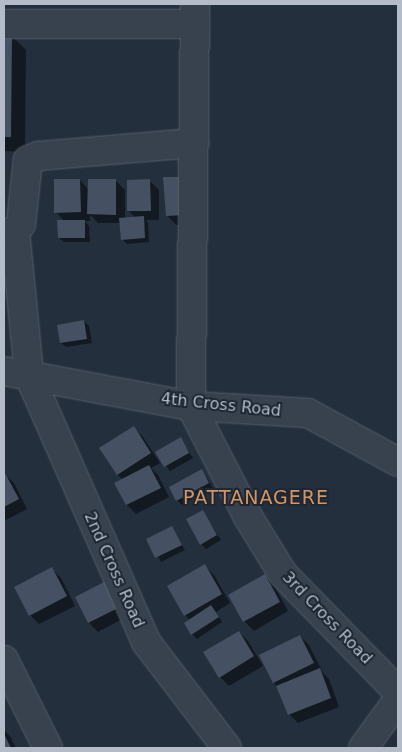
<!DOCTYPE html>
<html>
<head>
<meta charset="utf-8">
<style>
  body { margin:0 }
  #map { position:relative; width:402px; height:752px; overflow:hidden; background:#242f3e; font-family:"DejaVu Sans",sans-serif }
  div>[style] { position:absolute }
  .shadow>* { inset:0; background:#0007 }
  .building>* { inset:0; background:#455162 }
  .roads { filter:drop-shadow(0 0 1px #565f6c) drop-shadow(0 0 1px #565f6c) }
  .street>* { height:28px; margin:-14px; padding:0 14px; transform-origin:14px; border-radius:14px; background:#38414e }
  span { translate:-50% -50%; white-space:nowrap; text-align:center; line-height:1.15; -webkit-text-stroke:4px #1d2633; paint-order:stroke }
  .street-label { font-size:16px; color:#b4bcc9 }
  .quarter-label { font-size:19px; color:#d59563; letter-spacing:1px }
  .frame { position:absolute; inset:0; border:5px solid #b4bcc9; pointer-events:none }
</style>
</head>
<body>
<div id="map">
  <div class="shadow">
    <i style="clip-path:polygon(4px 35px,11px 35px,26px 50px,25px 152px,4px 151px)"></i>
    <i style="clip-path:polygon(80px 180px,89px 190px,116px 181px,125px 190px,125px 219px,136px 218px,129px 211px,150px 181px,159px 190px,159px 220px,146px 220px,148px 222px,149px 242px,127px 244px,122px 239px,121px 223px,98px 223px,90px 215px,90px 221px,85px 221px,89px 226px,90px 242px,64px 242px,59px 238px,64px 221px,56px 212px)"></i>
    <i style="clip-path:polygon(192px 187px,194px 224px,176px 225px,167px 215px)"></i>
    <i style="clip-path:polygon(84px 321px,89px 326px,92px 343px,66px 347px,61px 343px)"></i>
    <i style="clip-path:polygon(133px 427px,143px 437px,160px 463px,151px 468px,158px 475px,169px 497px,136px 514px,127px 505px,116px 483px,123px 480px,117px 474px)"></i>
    <i style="clip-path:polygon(180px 439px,193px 458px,170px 471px,157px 453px)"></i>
    <i style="clip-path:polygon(202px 470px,213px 488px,182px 505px,177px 500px)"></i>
    <i style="clip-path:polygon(5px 474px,14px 483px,27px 509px,4px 521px)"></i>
    <i style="clip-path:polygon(202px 511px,221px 540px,206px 549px,201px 544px)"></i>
    <i style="clip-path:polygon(172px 528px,185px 550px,161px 562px,148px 539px)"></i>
    <i style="clip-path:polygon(205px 566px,214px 575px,230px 603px,216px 612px,222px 622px,197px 639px,192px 634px,190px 620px,185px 615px)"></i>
    <i style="clip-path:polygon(52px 569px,61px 578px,75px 606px,39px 624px,30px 615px)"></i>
    <i style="clip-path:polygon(265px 576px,274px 585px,288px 611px,254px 631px,244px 621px)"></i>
    <i style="clip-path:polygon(76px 598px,134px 613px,98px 632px,89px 623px)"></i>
    <i style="clip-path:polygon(239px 632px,248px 641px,263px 666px,229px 686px,220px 677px)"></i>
    <i style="clip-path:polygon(300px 636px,309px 645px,323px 673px,329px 679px,339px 707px,298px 723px,289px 714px,274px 682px)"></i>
    <i style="clip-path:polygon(4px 730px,10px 736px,16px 748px,4px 748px)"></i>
  </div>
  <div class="building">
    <i style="clip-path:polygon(4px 34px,12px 34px,11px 137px,4px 137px)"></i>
    <i style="clip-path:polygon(163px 177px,183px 177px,185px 215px,166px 216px)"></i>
    <i style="clip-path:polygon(54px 179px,80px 179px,81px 212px,54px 213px)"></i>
    <i style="clip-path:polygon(88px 179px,116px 179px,116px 215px,87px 214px)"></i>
    <i style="clip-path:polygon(150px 179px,151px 211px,127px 211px,127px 180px)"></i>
    <i style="clip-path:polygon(144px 216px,145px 238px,121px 240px,119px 218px)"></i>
    <i style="clip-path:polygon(57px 220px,85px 220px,85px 238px,58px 238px)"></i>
    <i style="clip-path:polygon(84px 320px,87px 339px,60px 343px,57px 325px)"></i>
    <i style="clip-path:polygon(134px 426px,151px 453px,117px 475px,99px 448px)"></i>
    <i style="clip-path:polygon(181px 437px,189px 453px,164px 467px,155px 452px)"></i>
    <i style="clip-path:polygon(149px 465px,161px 488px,126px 505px,114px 483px)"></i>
    <i style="clip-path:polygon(202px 469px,209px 483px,176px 501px,169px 487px)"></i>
    <i style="clip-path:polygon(4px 473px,5px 473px,19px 499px,4px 507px)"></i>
    <i style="clip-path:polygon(203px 510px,217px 535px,200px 545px,186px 519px)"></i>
    <i style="clip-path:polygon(172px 526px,182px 545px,155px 558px,146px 539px)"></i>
    <i style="clip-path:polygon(205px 564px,222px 594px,184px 616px,167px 586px)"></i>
    <i style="clip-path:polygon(52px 567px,67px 596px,29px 616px,14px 587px)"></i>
    <i style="clip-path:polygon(265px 574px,280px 602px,243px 622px,228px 595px)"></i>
    <i style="clip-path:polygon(112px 578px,126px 604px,88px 623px,75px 597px)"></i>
    <i style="clip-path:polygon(211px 605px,219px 617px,191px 635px,184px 623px)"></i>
    <i style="clip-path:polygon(239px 631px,254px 656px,219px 678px,203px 652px)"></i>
    <i style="clip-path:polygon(300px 635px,314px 663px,273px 683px,259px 655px)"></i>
    <i style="clip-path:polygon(320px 668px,331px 698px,288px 715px,276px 686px)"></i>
    <i style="clip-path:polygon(4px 734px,11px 748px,4px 748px)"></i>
  </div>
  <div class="roads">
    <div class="street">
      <i style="left:195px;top:4px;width:402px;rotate:90.6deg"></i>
      <i style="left:191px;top:406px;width:125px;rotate:62.8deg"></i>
      <i style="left:248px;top:517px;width:67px;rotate:58.4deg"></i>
      <i style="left:283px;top:574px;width:165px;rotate:45.7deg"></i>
      <i style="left:4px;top:24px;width:191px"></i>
      <i style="left:15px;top:231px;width:145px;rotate:84.4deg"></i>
      <i style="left:29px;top:375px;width:292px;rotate:66.3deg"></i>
      <i style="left:146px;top:642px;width:133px;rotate:52.6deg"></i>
      <i style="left:4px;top:234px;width:11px;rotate:-15deg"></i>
      <i style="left:15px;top:231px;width:9px;rotate:-49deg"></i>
      <i style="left:21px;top:224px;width:64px;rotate:-83.8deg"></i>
      <i style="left:28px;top:160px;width:12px;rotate:-20deg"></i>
      <i style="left:39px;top:156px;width:156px;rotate:-4.8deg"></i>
      <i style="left:4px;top:371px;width:190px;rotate:10.6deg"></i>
      <i style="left:191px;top:406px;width:117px;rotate:3.4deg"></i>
      <i style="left:308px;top:413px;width:102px;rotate:28.6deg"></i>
      <i style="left:4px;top:660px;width:98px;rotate:63.4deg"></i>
      <i style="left:363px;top:748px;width:59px;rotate:-53.9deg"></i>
    </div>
  </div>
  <div class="street-label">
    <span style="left:221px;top:405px;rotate:6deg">4th Cross Road</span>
    <span style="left:114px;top:570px;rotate:66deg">2nd Cross Road</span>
    <span style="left:327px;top:618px;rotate:46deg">3rd Cross Road</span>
  </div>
  <div class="quarter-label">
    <span style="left:256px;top:498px">PATTANAGERE</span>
  </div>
  <div class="frame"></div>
</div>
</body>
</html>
